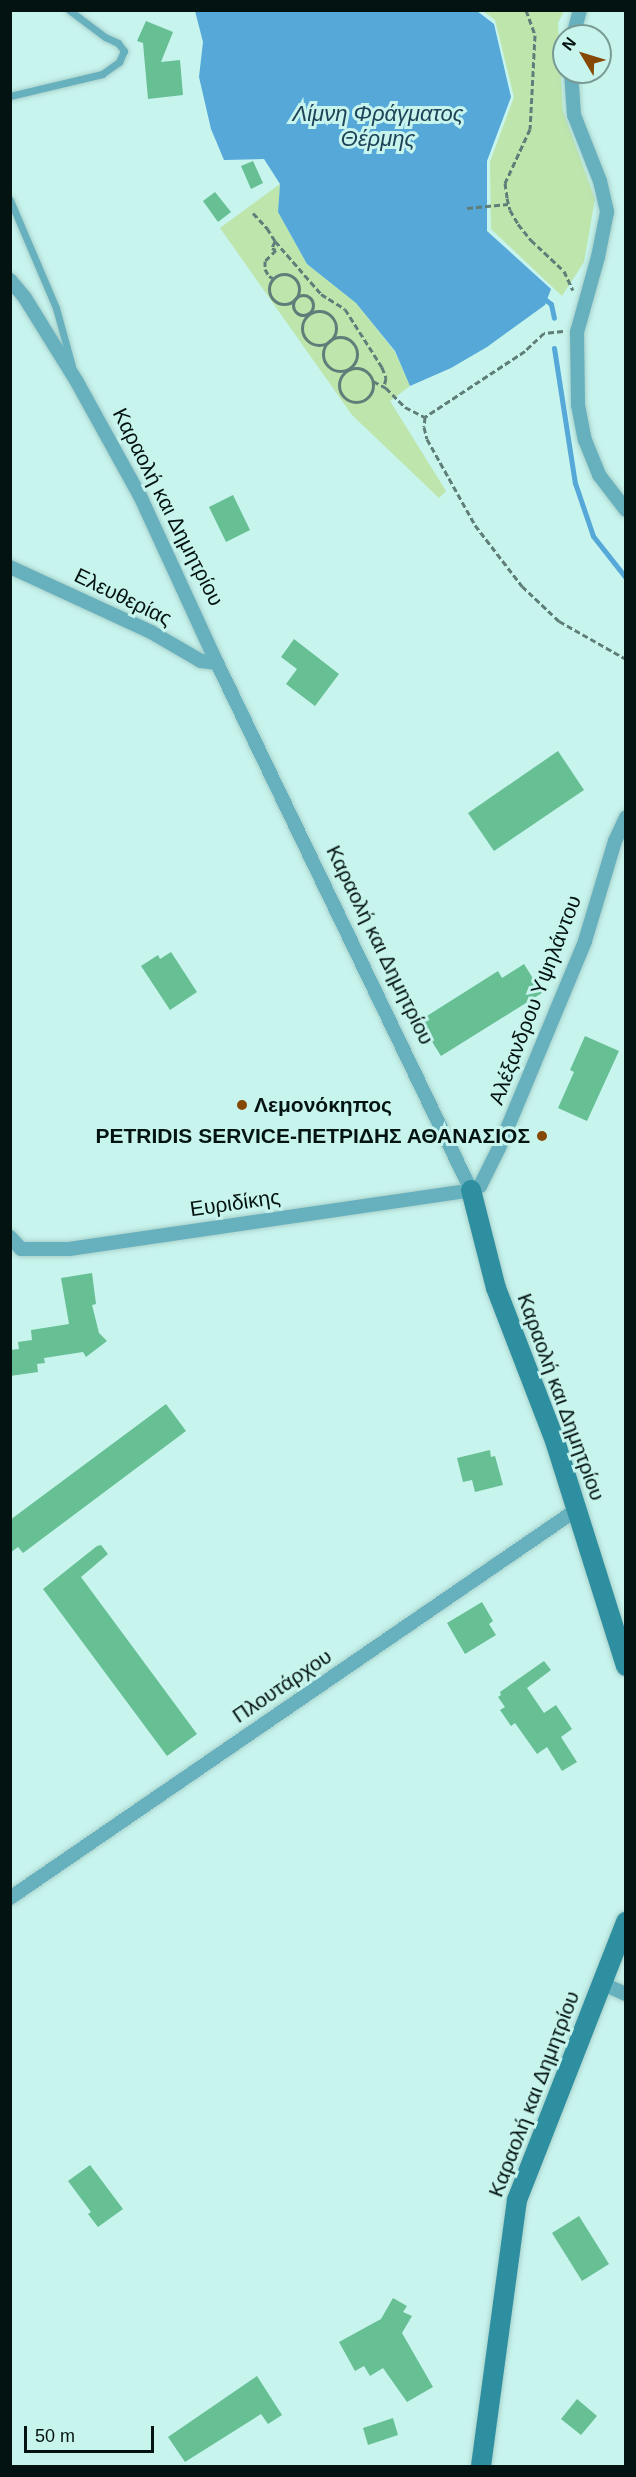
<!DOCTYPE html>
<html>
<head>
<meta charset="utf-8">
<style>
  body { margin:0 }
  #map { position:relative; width:636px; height:2477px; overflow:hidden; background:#c7f4ed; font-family:Helvetica,sans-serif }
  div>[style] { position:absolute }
  .green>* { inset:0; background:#bee5ab }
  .water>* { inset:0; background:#55a8d8 }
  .stream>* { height:5px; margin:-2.5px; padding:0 2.5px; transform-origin:2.5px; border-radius:2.5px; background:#55a8d8 }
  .building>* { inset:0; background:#67bf94 }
  .path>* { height:3px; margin-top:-1.5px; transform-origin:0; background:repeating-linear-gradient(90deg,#607e79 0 6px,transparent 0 9px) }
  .path>.ring { margin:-1.5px; padding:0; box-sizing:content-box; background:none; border:3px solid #607e79; border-radius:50% }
  .roads { filter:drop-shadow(0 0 2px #a8d0ca) drop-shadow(0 0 2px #a8d0ca) }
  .lane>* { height:7px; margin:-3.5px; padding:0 3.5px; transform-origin:3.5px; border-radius:3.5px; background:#67b0be }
  .street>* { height:14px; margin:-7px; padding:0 7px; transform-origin:7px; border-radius:7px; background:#67b0be }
  .secondary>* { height:20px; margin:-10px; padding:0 10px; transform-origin:10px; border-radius:10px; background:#2d8fa0 }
  .dots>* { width:16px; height:16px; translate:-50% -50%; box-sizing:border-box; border:3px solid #c7f4ed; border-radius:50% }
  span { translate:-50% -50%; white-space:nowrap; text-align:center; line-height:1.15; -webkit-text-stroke:6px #c7f4ed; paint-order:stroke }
  .street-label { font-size:21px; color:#031311 }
  .poi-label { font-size:21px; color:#031311; font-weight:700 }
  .left { translate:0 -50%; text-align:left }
  .right { translate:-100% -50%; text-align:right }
  .water-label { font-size:22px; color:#1e4257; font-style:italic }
  .frame { position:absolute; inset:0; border:12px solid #031311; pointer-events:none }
  .north { position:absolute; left:552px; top:24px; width:60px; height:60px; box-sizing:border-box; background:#c7f4ed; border:2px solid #799a95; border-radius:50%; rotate:308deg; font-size:16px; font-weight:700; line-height:24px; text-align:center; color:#031311 }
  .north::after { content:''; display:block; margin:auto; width:21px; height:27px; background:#864905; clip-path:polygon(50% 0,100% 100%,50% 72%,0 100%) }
  .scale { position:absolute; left:24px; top:2426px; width:130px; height:27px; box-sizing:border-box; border:3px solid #031311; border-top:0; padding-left:8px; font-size:18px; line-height:21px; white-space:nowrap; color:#031311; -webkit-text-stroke:4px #c7f4ed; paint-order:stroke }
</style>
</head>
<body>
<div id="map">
  <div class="green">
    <i style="clip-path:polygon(483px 11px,564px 11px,558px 23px,563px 111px,595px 199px,584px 262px,562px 296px,491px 229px,490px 162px,514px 97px,495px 20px)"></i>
    <i style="clip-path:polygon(280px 184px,278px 212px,307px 264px,356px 303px,395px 352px,410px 386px,390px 401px,446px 491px,439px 498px,352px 415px,220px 228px)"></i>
  </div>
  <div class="water">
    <i style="clip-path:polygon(477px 11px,494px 24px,511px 97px,487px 161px,487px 231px,551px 289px,545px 305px,487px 347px,451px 368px,410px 386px,395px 351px,356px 303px,307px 264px,278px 212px,280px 184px,264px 159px,224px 160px,211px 129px,199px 77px,203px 42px,195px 11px)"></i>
  </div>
  <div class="stream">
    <i style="left:542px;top:297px;width:11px;rotate:38deg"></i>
    <i style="left:551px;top:304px;width:14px;rotate:78deg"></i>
    <i style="left:554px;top:348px;width:137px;rotate:81.2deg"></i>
    <i style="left:575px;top:483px;width:56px;rotate:71.2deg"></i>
    <i style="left:593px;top:536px;width:53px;rotate:51.8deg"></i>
  </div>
  <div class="building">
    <i style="clip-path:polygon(146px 21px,173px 32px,161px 62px,180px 60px,183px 95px,148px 99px,143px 43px,137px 41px)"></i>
    <i style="clip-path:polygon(253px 161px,263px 183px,251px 189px,241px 166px)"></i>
    <i style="clip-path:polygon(215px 192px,231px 212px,218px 222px,203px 201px)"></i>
    <i style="clip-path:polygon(233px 495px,250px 530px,226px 542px,209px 507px)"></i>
    <i style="clip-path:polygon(294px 639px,339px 674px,315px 706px,286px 684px,297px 669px,281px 657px)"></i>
    <i style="clip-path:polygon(558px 751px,584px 790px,494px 851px,468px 813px)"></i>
    <i style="clip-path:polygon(171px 952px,197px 992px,170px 1010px,141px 966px,158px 955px,160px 959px)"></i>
    <i style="clip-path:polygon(524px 964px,542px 993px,441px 1056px,419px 1021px,498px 971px,502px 978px)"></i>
    <i style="clip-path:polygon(585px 1036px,619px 1051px,587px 1121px,558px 1108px,574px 1072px,570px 1070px)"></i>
    <i style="clip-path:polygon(92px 1273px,96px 1304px,92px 1305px,99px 1333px,107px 1341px,86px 1357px,83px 1352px,44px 1358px,45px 1363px,37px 1364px,38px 1372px,10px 1376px,10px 1350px,19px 1349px,18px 1342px,32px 1340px,31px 1330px,69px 1324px,61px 1278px)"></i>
    <i style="clip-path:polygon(166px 1404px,186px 1431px,23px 1553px,18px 1547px,10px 1553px,10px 1520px)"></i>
    <i style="clip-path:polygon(490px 1450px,491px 1457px,495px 1456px,503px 1485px,475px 1492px,472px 1480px,463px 1482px,457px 1458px)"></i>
    <i style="clip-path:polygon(101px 1545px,108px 1554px,81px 1577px,197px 1734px,167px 1756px,43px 1589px,97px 1546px)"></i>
    <i style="clip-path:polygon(482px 1602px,493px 1621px,489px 1624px,496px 1635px,465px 1654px,447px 1623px)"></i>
    <i style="clip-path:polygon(544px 1661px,551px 1670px,527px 1688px,544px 1713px,556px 1705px,572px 1729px,561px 1737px,577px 1762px,562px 1771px,547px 1747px,537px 1754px,515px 1723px,511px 1726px,500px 1710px,505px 1707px,498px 1697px,501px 1695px,500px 1692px)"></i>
    <i style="clip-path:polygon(90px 2165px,123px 2209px,98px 2227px,88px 2214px,91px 2212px,68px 2181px)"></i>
    <i style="clip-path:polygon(579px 2216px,609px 2264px,582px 2281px,552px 2233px)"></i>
    <i style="clip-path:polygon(393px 2298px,407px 2306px,403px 2312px,412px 2316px,402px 2333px,433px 2387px,407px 2402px,383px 2368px,370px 2376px,364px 2366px,355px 2371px,339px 2342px,381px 2319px)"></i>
    <i style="clip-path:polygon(257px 2376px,282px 2415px,268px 2424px,261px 2414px,185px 2462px,168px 2437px)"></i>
    <i style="clip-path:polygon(577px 2399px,597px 2416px,581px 2435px,561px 2419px)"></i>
    <i style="clip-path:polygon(393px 2418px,398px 2435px,368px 2445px,363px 2428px)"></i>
  </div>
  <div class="path">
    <i style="left:526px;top:10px;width:27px;rotate:70deg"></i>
    <i style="left:535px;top:35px;width:94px;rotate:93deg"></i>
    <i style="left:530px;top:129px;width:60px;rotate:114.8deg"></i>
    <i style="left:505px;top:183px;width:15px;rotate:82deg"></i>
    <i style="left:507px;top:198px;width:12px;rotate:76deg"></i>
    <i style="left:510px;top:210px;width:16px;rotate:60deg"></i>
    <i style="left:518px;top:224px;width:21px;rotate:51deg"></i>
    <i style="left:531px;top:240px;width:45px;rotate:43.2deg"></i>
    <i style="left:564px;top:271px;width:21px;rotate:65deg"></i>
    <i style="left:467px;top:208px;width:41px;rotate:-5.6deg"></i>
    <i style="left:253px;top:213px;width:21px;rotate:47deg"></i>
    <i style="left:267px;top:228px;width:15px;rotate:58deg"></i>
    <i style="left:275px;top:241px;width:8px;rotate:113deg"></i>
    <i style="left:272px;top:248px;width:4px;rotate:27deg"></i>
    <i style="left:276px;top:250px;width:16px;rotate:135deg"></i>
    <i style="left:265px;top:261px;width:8px;rotate:90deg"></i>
    <i style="left:265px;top:269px;width:8px;rotate:60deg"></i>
    <i style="left:269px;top:276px;width:4px;rotate:27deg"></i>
    <i style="left:275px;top:241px;width:70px;rotate:49deg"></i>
    <i style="left:321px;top:294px;width:28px;rotate:32deg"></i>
    <i style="left:345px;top:309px;width:69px;rotate:57.5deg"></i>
    <i style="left:382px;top:367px;width:12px;rotate:70deg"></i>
    <i style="left:386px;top:378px;width:8px;rotate:104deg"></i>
    <i class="ring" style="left:269px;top:274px;width:27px;height:27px"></i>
    <i class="ring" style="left:293px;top:295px;width:17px;height:17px"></i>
    <i class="ring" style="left:302px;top:311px;width:31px;height:31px"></i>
    <i style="left:563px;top:331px;width:19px;rotate:174deg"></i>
    <i style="left:544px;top:333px;width:26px;rotate:137deg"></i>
    <i style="left:525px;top:351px;width:120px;rotate:146.6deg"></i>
    <i style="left:425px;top:417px;width:10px;rotate:96deg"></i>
    <i style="left:424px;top:427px;width:12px;rotate:76deg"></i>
    <i style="left:427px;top:439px;width:98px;rotate:60.8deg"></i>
    <i style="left:475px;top:525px;width:77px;rotate:52.4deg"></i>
    <i style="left:522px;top:586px;width:51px;rotate:43.4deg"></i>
    <i style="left:559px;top:621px;width:77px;rotate:29.6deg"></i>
    <i class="ring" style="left:323px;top:337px;width:31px;height:31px"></i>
    <i class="ring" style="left:339px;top:368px;width:31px;height:31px"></i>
    <i style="left:373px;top:381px;width:15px;rotate:28deg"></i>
    <i style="left:386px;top:388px;width:27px;rotate:45deg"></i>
    <i style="left:405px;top:407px;width:22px;rotate:27deg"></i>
  </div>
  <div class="roads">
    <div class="lane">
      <i style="left:10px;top:96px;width:95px;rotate:-13.4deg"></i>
      <i style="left:102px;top:74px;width:21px;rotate:-35deg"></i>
      <i style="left:119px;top:62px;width:12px;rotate:-66deg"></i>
      <i style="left:124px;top:51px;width:10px;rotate:-127deg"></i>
      <i style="left:118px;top:43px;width:14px;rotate:-155deg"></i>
      <i style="left:105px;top:37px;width:45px;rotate:-143.1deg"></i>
      <i style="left:10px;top:200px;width:117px;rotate:66.9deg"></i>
      <i style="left:56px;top:308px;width:60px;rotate:74.6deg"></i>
    </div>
    <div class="street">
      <i style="left:573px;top:36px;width:27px;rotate:-75deg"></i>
      <i style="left:571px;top:72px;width:43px;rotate:86deg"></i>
      <i style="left:574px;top:115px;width:71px;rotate:68.5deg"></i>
      <i style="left:600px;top:181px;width:32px;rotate:77deg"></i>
      <i style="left:607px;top:212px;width:46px;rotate:101.3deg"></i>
      <i style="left:598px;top:257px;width:78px;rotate:105.6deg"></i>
      <i style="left:577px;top:332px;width:73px;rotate:89.2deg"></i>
      <i style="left:578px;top:405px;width:36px;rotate:79deg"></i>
      <i style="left:585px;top:440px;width:38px;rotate:68deg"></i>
      <i style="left:599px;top:475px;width:44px;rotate:52.4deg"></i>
      <i style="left:10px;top:280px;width:23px;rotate:50deg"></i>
      <i style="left:25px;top:298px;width:99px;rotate:58.2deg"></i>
      <i style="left:77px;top:382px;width:132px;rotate:61.1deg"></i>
      <i style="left:141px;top:498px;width:182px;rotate:65.3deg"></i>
      <i style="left:217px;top:663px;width:585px;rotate:64.27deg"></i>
      <i style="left:10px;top:567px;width:155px;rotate:24.7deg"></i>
      <i style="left:151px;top:632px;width:58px;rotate:30.1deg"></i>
      <i style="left:201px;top:661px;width:16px;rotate:7deg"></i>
      <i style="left:10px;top:1237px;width:16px;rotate:47deg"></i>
      <i style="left:21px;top:1249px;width:48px"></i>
      <i style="left:69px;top:1249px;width:406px;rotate:-8.3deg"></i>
      <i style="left:471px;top:1190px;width:10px;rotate:-24deg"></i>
      <i style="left:480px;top:1186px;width:42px;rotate:-63.4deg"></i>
      <i style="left:499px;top:1148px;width:224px;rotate:-67.4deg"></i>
      <i style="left:585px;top:941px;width:104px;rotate:-73.3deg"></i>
      <i style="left:615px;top:841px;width:26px;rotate:-65deg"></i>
      <i style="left:10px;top:1898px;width:686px;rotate:-34.43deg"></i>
      <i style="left:601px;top:1983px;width:27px;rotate:24deg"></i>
    </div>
    <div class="secondary">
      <i style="left:471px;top:1190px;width:101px;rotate:75.7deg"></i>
      <i style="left:496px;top:1288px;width:164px;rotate:68.9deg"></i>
      <i style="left:555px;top:1441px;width:236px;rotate:72.5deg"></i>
      <i style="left:481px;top:2466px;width:268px;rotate:-82.3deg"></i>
      <i style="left:517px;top:2200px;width:299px;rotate:-68.6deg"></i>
    </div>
  </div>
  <div class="dots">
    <i style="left:242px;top:1105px;background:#864905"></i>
    <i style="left:542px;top:1136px;background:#864905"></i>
  </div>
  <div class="street-label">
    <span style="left:168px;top:507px;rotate:63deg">Καραολή και Δημητρίου</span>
    <span style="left:123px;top:597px;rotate:26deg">Ελευθερίας</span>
    <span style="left:380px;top:945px;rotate:64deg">Καραολή και Δημητρίου</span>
    <span style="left:535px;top:1000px;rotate:-69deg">Αλέξανδρου Υψηλάντου</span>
    <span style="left:235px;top:1203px;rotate:-8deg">Ευριδίκης</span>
    <span style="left:561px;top:1397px;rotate:70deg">Καραολή και Δημητρίου</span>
    <span style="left:282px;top:1686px;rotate:-34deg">Πλουτάρχου</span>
    <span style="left:534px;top:2094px;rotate:-69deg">Καραολή και Δημητρίου</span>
  </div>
  <div class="poi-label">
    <span class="left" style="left:254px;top:1105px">Λεμονόκηπος</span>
    <span class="right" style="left:530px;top:1136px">PETRIDIS SERVICE-ΠΕΤΡΙΔΗΣ ΑΘΑΝΑΣΙΟΣ</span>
  </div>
  <div class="water-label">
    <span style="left:378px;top:126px">Λίμνη Φράγματος<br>Θέρμης</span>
  </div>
  <div class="frame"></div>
  <div class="north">N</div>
  <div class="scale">50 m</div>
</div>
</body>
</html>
